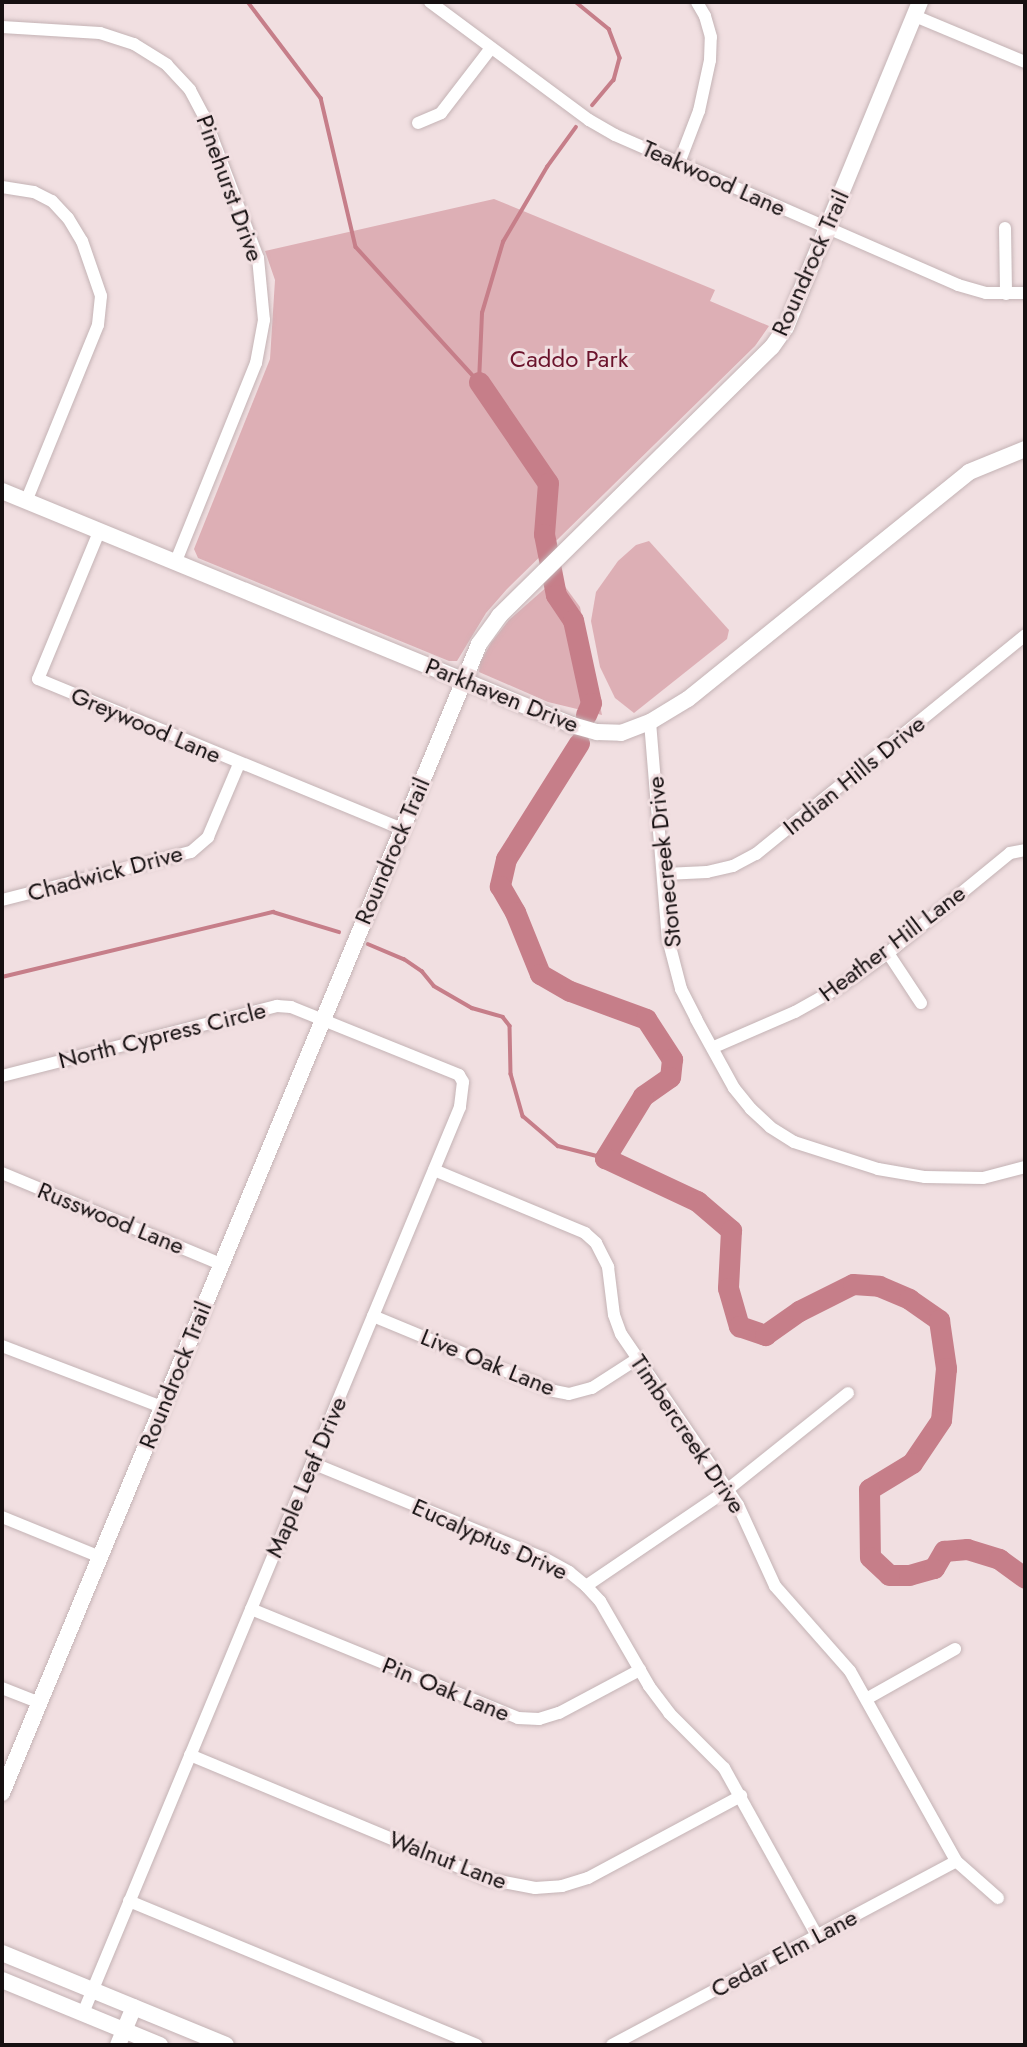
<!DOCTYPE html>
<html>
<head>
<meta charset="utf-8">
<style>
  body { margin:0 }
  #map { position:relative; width:1027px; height:2047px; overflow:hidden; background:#f1dfe1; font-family:Jost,sans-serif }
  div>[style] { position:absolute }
  .green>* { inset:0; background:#ddafb5 }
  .stream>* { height:3.5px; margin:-1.75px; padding:0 1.75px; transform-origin:1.75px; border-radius:1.75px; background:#c67e89 }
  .river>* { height:21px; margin:-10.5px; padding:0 10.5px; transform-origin:10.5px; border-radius:10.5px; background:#c67e89 }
  .roads { filter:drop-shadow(0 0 2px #c4b3b5) drop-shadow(0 0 2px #c4b3b5) }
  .street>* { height:12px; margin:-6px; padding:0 6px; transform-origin:6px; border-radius:6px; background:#fff }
  .secondary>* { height:16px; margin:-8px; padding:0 8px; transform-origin:8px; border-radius:8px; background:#fff }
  span { translate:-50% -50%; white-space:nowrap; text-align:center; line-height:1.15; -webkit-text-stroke:6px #f1dfe1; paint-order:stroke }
  .street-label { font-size:24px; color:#161011 }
  .park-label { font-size:24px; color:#6a122b }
  .frame { position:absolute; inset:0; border:4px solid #161011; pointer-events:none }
</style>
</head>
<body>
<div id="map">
  <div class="green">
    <i style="clip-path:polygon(494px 199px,715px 290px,710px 301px,769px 326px,755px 346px,507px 589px,486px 613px,457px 661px,449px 661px,198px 558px,194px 549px,270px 359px,275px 280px,265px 251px)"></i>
    <i style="clip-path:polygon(649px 541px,729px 630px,727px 639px,634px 713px,615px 698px,600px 667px,591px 621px,596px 592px,618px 561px,636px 545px)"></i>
    <i style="clip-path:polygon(558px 577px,580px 607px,602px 715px,548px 702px,479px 672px,480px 663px,491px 643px,509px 620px)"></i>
  </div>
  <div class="stream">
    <i style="left:248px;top:2px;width:121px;rotate:52.8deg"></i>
    <i style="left:321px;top:98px;width:153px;rotate:76.8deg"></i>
    <i style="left:356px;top:247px;width:183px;rotate:47.7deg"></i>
    <i style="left:576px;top:2px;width:43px;rotate:39.3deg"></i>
    <i style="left:609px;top:29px;width:31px;rotate:69deg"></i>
    <i style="left:620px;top:58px;width:23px;rotate:105deg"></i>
    <i style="left:614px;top:80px;width:33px;rotate:130deg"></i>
    <i style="left:479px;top:382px;width:69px;rotate:-87.5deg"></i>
    <i style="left:482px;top:313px;width:74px;rotate:-73.5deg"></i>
    <i style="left:503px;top:242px;width:87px;rotate:-59.6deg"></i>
    <i style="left:547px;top:167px;width:49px;rotate:-54.1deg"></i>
    <i style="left:368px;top:944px;width:39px;rotate:23deg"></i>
    <i style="left:404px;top:959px;width:22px;rotate:34deg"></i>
    <i style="left:422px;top:971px;width:19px;rotate:51deg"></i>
    <i style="left:434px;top:986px;width:44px;rotate:30.1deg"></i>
    <i style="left:472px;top:1008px;width:32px;rotate:16deg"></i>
    <i style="left:503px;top:1017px;width:11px;rotate:52deg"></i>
    <i style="left:510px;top:1026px;width:48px;rotate:88.8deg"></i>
    <i style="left:511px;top:1074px;width:44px;rotate:74.1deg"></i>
    <i style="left:523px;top:1116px;width:46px;rotate:40.6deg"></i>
    <i style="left:558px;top:1146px;width:49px;rotate:14.3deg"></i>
    <i style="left:2px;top:977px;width:279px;rotate:-13.5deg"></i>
    <i style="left:273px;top:912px;width:69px;rotate:16.9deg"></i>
  </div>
  <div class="river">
    <i style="left:479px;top:382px;width:122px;rotate:55.7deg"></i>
    <i style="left:548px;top:483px;width:51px;rotate:94.5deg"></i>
    <i style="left:544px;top:534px;width:62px;rotate:78.9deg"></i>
    <i style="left:556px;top:595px;width:30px;rotate:56deg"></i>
    <i style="left:573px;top:620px;width:85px;rotate:77.8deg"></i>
    <i style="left:591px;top:703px;width:13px;rotate:113deg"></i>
    <i style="left:579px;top:743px;width:137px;rotate:122.2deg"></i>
    <i style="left:506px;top:859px;width:28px;rotate:103deg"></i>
    <i style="left:500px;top:886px;width:30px;rotate:60deg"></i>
    <i style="left:515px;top:912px;width:67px;rotate:68deg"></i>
    <i style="left:540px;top:974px;width:34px;rotate:30deg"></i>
    <i style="left:570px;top:991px;width:81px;rotate:20.2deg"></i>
    <i style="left:646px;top:1019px;width:48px;rotate:57deg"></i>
    <i style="left:672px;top:1059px;width:18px;rotate:96deg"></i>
    <i style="left:670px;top:1077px;width:33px;rotate:145deg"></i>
    <i style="left:643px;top:1096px;width:73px;rotate:121.5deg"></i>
    <i style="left:605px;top:1158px;width:102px;rotate:25.1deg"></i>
    <i style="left:697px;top:1201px;width:45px;rotate:40.5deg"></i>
    <i style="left:731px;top:1230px;width:58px;rotate:93deg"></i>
    <i style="left:728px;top:1288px;width:40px;rotate:74deg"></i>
    <i style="left:739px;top:1326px;width:28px;rotate:19deg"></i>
    <i style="left:765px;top:1335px;width:42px;rotate:-35.2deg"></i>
    <i style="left:799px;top:1311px;width:60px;rotate:-26.6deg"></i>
    <i style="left:853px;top:1284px;width:26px;rotate:4deg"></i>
    <i style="left:879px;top:1286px;width:33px;rotate:23deg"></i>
    <i style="left:909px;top:1299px;width:37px;rotate:35deg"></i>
    <i style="left:939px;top:1320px;width:49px;rotate:81.7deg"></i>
    <i style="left:946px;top:1368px;width:52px;rotate:95.5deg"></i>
    <i style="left:941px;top:1420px;width:52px;rotate:124deg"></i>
    <i style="left:912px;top:1463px;width:50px;rotate:148.8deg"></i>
    <i style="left:869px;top:1489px;width:68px;rotate:89.2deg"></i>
    <i style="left:870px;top:1557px;width:26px;rotate:43deg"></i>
    <i style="left:889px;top:1575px;width:20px"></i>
    <i style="left:909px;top:1575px;width:26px;rotate:-16deg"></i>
    <i style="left:934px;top:1568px;width:20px;rotate:-60deg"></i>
    <i style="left:944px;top:1551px;width:23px;rotate:-5deg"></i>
    <i style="left:967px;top:1549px;width:34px;rotate:17deg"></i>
    <i style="left:999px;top:1559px;width:32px;rotate:36deg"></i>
  </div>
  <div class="roads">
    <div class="street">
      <i style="left:430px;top:2px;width:198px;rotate:36.6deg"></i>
      <i style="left:589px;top:120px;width:30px;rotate:30deg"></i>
      <i style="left:615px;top:135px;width:374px;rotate:23.6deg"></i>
      <i style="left:958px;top:285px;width:29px;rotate:16deg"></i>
      <i style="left:986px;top:293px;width:39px"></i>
      <i style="left:915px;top:16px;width:119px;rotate:22.7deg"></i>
      <i style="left:2px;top:27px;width:98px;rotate:3.5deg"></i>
      <i style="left:100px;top:33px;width:36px;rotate:18deg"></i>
      <i style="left:134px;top:44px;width:39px;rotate:32deg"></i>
      <i style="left:167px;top:65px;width:34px;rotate:47deg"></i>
      <i style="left:190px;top:90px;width:30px;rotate:62deg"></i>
      <i style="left:204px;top:116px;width:152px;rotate:69.2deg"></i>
      <i style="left:258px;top:258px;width:62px;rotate:84.5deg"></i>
      <i style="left:264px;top:320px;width:44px;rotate:100.5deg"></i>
      <i style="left:256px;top:363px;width:216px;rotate:112deg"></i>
      <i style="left:418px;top:123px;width:25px;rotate:-23deg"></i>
      <i style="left:441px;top:113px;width:82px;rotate:-52.4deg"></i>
      <i style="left:679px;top:163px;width:56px;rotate:-69deg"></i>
      <i style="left:699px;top:111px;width:52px;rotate:-77.8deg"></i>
      <i style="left:710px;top:60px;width:23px;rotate:-88deg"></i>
      <i style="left:711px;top:37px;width:22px;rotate:-106deg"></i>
      <i style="left:705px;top:16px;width:16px;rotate:-120deg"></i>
      <i style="left:2px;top:187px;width:32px;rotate:9deg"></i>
      <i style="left:34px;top:192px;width:20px;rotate:27deg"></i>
      <i style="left:52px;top:201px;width:23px;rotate:47deg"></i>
      <i style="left:68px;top:218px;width:27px;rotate:59deg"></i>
      <i style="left:82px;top:241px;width:58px;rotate:70.9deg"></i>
      <i style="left:101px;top:296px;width:29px;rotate:96deg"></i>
      <i style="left:98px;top:325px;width:190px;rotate:112.2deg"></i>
      <i style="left:1005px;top:228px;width:66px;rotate:89.1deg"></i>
      <i style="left:99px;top:532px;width:159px;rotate:112.5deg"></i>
      <i style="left:38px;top:679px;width:394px;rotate:22.4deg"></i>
      <i style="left:650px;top:722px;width:218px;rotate:85.3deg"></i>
      <i style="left:668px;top:939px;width:52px;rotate:75.4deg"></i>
      <i style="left:681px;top:989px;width:34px;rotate:63deg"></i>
      <i style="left:696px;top:1019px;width:79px;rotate:61.2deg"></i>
      <i style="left:734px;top:1088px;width:27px;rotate:51deg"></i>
      <i style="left:751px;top:1109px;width:26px;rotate:43deg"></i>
      <i style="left:770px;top:1127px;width:28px;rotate:32deg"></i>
      <i style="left:794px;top:1142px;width:88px;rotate:17.8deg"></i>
      <i style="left:878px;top:1169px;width:48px;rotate:9.7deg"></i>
      <i style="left:925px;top:1177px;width:58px;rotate:1deg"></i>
      <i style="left:983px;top:1178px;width:43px;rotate:-14.7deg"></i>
      <i style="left:665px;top:874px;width:42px;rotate:-2.7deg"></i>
      <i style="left:707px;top:872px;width:27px;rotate:-13deg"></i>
      <i style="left:733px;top:866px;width:26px;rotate:-28deg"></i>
      <i style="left:756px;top:854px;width:347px;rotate:-39.1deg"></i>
      <i style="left:2px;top:900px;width:195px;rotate:-14.3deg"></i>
      <i style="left:191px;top:852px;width:23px;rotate:-41deg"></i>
      <i style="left:208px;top:837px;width:79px;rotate:-67deg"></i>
      <i style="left:888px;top:953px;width:60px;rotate:56.6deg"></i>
      <i style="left:714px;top:1047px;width:88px;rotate:-23.4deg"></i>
      <i style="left:795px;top:1012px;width:49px;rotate:-29.2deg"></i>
      <i style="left:838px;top:988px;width:61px;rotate:-35deg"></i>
      <i style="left:888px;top:953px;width:158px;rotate:-39.3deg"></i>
      <i style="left:1010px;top:853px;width:15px;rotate:-11deg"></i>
      <i style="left:2px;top:1076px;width:284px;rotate:-14.3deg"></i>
      <i style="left:277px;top:1006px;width:14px;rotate:4deg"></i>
      <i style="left:291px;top:1007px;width:181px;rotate:22deg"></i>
      <i style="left:459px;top:1075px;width:8px;rotate:60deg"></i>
      <i style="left:463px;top:1082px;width:25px;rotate:97deg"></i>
      <i style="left:460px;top:1107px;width:981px;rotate:112.59deg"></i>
      <i style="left:434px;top:1170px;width:164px;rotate:22.6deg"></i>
      <i style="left:585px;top:1233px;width:15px;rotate:42deg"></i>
      <i style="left:596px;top:1243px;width:27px;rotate:63deg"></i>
      <i style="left:608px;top:1267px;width:48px;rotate:82.9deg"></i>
      <i style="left:614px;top:1315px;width:20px;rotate:70deg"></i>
      <i style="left:621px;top:1334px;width:207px;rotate:55.6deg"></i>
      <i style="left:738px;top:1505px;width:89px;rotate:65.4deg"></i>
      <i style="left:775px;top:1586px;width:113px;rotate:48.6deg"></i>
      <i style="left:850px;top:1671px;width:218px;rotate:60.8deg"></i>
      <i style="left:956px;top:1861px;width:56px;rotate:41.4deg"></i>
      <i style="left:2px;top:1173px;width:237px;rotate:22.6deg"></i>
      <i style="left:373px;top:1316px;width:196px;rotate:22.5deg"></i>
      <i style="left:554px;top:1391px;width:15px;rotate:11deg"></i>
      <i style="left:569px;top:1394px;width:24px;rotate:-15deg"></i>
      <i style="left:592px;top:1388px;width:54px;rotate:-32.8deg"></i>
      <i style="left:2px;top:1346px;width:171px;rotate:20.9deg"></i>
      <i style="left:312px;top:1463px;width:251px;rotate:22.3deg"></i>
      <i style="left:544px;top:1558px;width:29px;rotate:29deg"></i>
      <i style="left:569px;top:1572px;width:22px;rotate:39deg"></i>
      <i style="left:586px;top:1586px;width:21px;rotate:47deg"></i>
      <i style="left:600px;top:1601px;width:98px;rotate:60deg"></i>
      <i style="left:649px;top:1686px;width:34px;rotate:53deg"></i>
      <i style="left:669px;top:1713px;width:78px;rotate:45deg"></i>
      <i style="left:724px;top:1768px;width:192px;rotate:61deg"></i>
      <i style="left:2px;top:1517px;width:106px;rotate:22.2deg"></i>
      <i style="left:586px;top:1586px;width:171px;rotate:-34.2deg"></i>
      <i style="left:727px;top:1490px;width:155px;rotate:-38.7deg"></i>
      <i style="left:251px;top:1609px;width:288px;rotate:22.2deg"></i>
      <i style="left:518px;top:1718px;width:21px;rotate:3deg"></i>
      <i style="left:539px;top:1719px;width:21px;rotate:-17deg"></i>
      <i style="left:559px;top:1713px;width:92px;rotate:-28deg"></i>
      <i style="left:2px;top:1688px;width:41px;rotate:21.5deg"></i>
      <i style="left:868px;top:1698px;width:100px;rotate:-29.4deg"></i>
      <i style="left:190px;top:1755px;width:323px;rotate:22.6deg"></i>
      <i style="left:488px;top:1879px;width:48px;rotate:10.8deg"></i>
      <i style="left:535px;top:1888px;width:27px;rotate:-4deg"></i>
      <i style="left:562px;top:1886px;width:27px;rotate:-17deg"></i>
      <i style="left:588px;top:1878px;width:174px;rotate:-28.2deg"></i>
      <i style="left:129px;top:1901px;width:376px;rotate:22.5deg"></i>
      <i style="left:612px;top:2045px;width:390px;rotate:-28.1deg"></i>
    </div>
    <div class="secondary">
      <i style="left:2px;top:491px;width:616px;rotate:22.32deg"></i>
      <i style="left:572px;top:725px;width:26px;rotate:16deg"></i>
      <i style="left:597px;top:732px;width:24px;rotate:2deg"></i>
      <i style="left:621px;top:733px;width:31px;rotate:-21deg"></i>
      <i style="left:650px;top:722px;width:44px;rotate:-31.2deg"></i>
      <i style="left:688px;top:699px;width:361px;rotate:-38.9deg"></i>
      <i style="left:969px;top:472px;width:61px;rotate:-22.3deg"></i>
      <i style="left:2px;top:1793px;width:1244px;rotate:-67.45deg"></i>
      <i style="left:479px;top:644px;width:34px;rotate:-54deg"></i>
      <i style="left:499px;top:616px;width:383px;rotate:-44.6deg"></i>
      <i style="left:772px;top:347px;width:24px;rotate:-55deg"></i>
      <i style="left:786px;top:327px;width:352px;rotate:-67.6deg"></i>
      <i style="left:2px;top:1953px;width:242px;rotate:22.3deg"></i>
      <i style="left:2px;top:1980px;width:171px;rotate:22.4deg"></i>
      <i style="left:118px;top:2045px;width:41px;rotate:-67.2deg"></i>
    </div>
  </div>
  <div class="street-label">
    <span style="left:714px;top:178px;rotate:24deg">Teakwood Lane</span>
    <span style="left:230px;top:188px;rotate:70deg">Pinehurst Drive</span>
    <span style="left:810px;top:263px;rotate:-66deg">Roundrock Trail</span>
    <span style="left:502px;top:695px;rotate:22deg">Parkhaven Drive</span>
    <span style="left:146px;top:725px;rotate:23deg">Greywood Lane</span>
    <span style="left:854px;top:775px;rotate:-39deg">Indian Hills Drive</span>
    <span style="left:392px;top:851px;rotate:-67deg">Roundrock Trail</span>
    <span style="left:664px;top:862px;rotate:-96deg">Stonecreek Drive</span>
    <span style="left:105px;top:873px;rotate:-15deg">Chadwick Drive</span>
    <span style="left:892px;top:943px;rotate:-37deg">Heather Hill Lane</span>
    <span style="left:162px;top:1035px;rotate:-14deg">North Cypress Circle</span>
    <span style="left:111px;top:1218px;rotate:22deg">Russwood Lane</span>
    <span style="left:488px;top:1362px;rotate:22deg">Live Oak Lane</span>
    <span style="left:175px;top:1375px;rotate:-68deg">Roundrock Trail</span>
    <span style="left:688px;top:1434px;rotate:56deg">Timbercreek Drive</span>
    <span style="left:306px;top:1477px;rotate:-67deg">Maple Leaf Drive</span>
    <span style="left:490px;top:1539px;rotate:24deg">Eucalyptus Drive</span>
    <span style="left:446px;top:1689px;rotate:22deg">Pin Oak Lane</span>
    <span style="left:448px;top:1860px;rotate:21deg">Walnut Lane</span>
    <span style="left:784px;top:1953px;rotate:-28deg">Cedar Elm Lane</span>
  </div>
  <div class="park-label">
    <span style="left:569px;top:359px">Caddo Park</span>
  </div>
  <div class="frame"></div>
</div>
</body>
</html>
